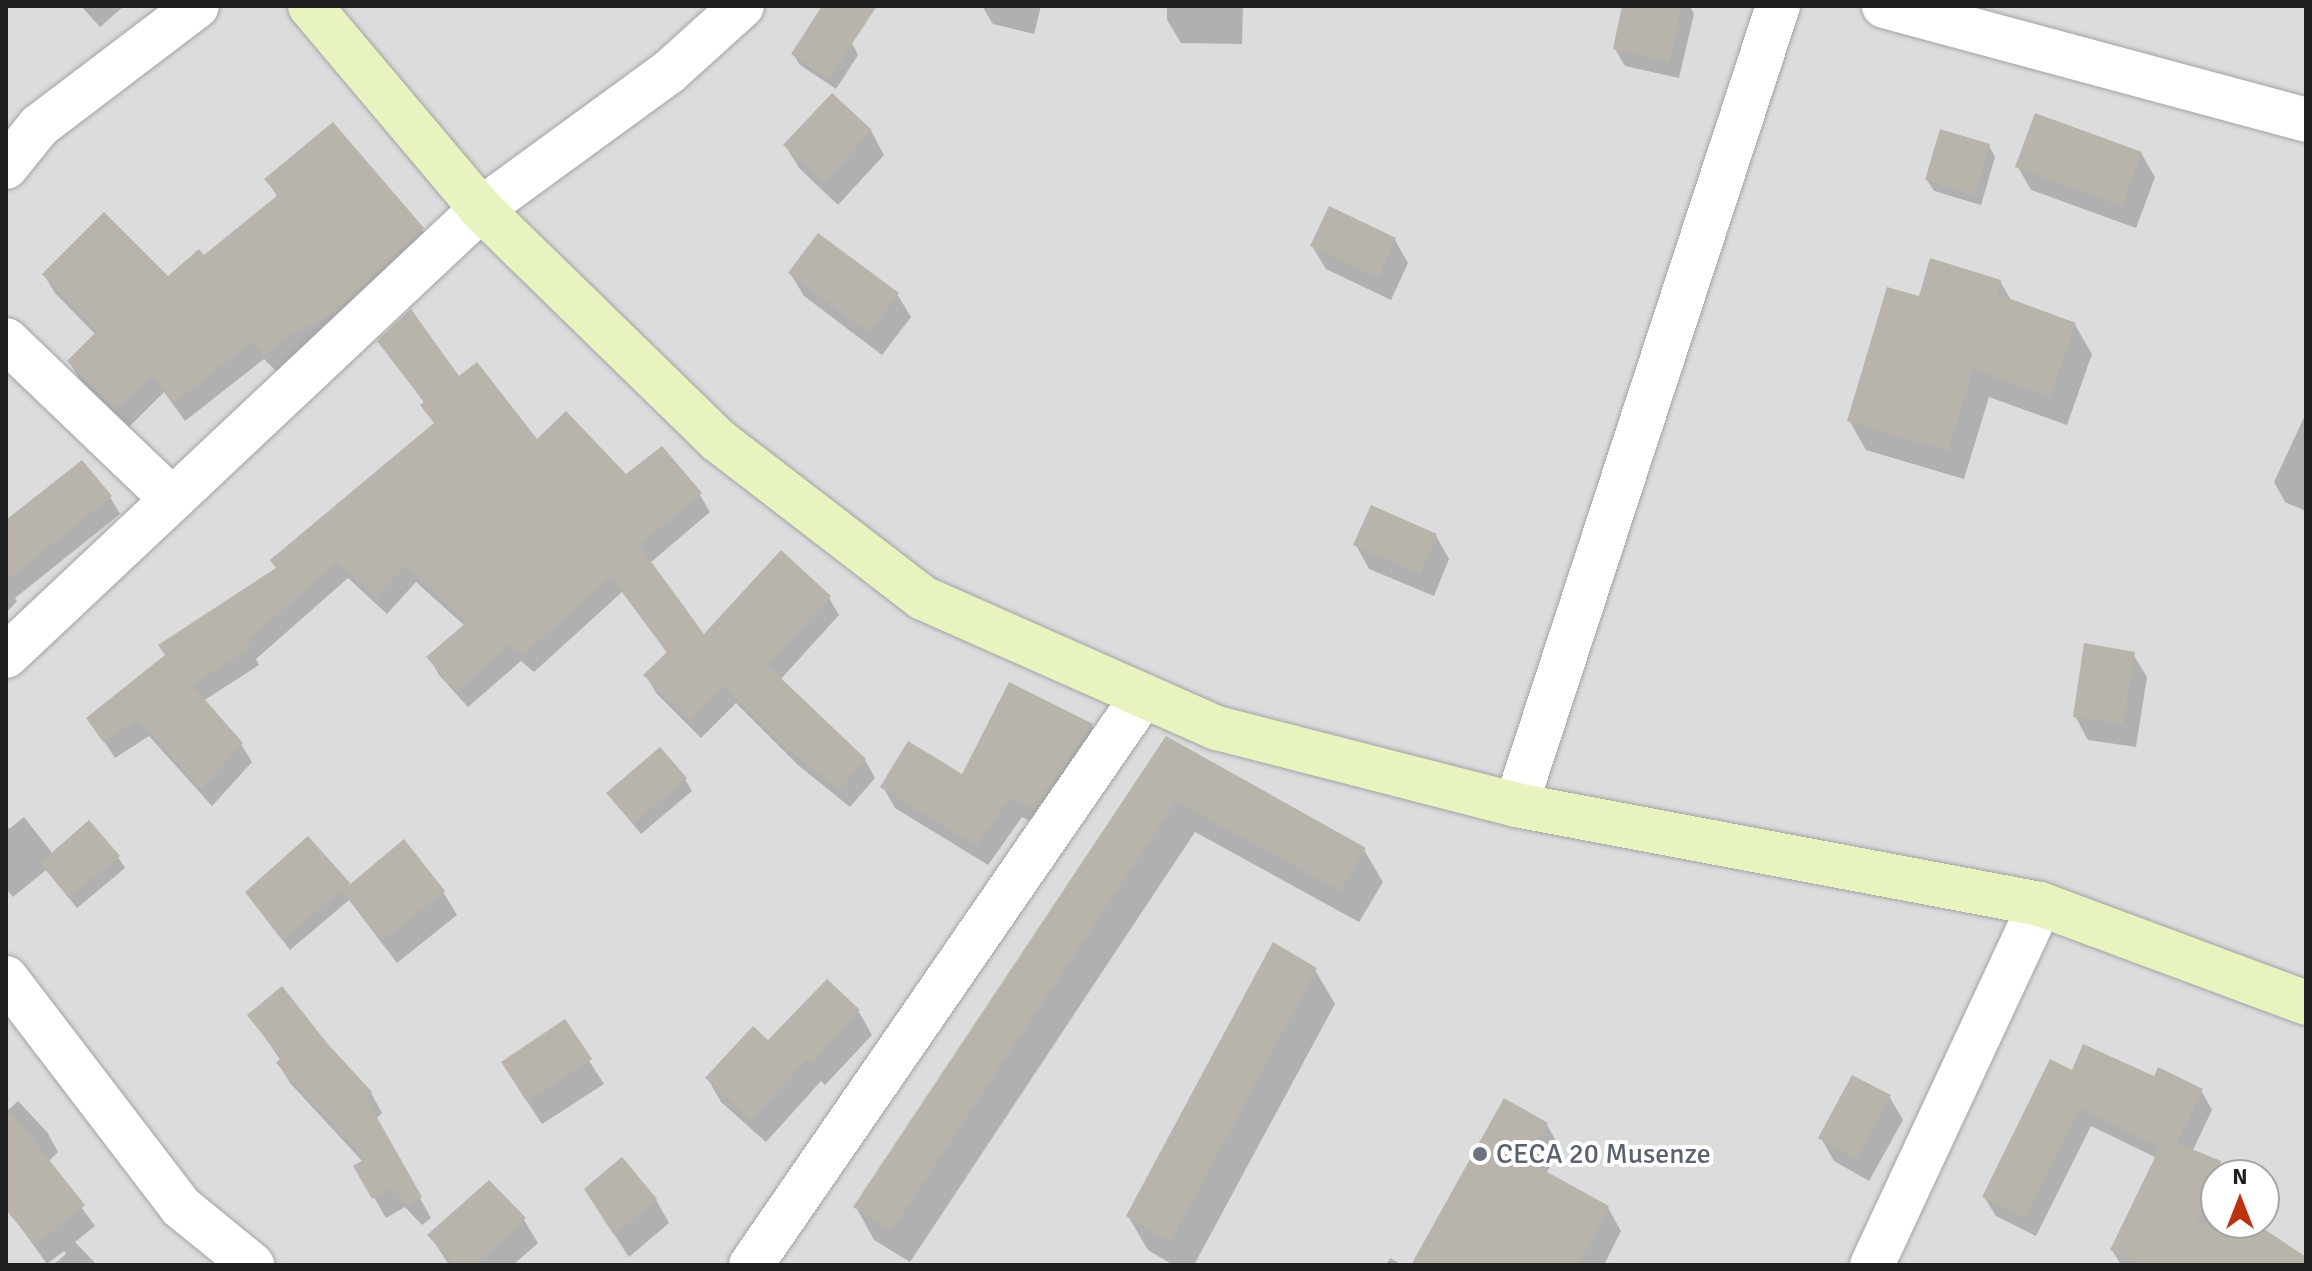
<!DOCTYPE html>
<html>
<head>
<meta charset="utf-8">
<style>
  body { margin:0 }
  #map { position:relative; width:2312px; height:1271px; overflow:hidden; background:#efede6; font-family:Signika,sans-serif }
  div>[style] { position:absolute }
  .residential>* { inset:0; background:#dddcdc }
  .shadow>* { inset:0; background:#0003 }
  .building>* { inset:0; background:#b8b4ac }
  .roads { filter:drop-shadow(0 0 2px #a3a3a3) drop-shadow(0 0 2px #a3a3a3) }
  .street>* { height:44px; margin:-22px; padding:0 22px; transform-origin:22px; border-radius:22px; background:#fff }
  .secondary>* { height:44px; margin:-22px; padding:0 22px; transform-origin:22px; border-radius:22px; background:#e7f4bf }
  .dots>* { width:22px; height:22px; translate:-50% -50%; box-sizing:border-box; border:4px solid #fff; border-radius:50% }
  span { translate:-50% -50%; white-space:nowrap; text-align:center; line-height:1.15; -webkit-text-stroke:8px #fff; paint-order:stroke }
  .worship-label { font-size:28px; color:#5b616d }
  .left { translate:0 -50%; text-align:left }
  .frame { position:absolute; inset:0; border:8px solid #1f1f1f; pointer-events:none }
  .north { position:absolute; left:2200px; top:1159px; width:80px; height:80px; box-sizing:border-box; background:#fff; border:2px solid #a5a5a5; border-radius:50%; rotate:0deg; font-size:22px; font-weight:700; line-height:32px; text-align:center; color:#1f1f1f }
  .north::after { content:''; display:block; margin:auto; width:28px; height:36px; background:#bc3312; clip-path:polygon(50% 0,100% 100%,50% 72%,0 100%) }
</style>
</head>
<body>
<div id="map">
  <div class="residential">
    <i style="clip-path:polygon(evenodd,6px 6px,2306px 6px,2306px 1265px,6px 1265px,6px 6px,2216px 1175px,2264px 1175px,2264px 1223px,2216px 1223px,2216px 1175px)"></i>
  </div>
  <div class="shadow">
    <i style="clip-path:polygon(81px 6px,124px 6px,100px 27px)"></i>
    <i style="clip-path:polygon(982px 6px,1041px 6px,1034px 34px,993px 24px)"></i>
    <i style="clip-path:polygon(1167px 6px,1243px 6px,1242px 44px,1181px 43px,1167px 20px)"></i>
    <i style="clip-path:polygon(1624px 6px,1690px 6px,1694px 14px,1679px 78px,1625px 66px,1615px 49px)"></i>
    <i style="clip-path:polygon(852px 43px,858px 55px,836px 89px,800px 65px,793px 54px)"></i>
    <i style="clip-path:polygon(832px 96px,871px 131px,884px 155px,838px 205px,799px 168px,785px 145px)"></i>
    <i style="clip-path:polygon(1989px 146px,1995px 157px,1981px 205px,1934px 191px,1927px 180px)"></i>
    <i style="clip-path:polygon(2141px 153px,2155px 177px,2136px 228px,2031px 190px,2018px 167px)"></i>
    <i style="clip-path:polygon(267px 180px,422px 230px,433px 248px,278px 373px,264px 359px,185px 421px,164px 392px,128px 428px,80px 380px,69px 361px,96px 335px,55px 293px,44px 275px,168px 278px,204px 258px,278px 198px)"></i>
    <i style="clip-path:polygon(1395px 240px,1408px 263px,1391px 300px,1326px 269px,1312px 246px)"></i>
    <i style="clip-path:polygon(790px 273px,897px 294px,911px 317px,882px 355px,804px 296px)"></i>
    <i style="clip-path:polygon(2000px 281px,2012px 302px,2075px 325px,2092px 354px,2067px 425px,1989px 397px,1964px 479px,1866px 450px,1849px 420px,1920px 298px)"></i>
    <i style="clip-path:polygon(380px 341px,458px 379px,536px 442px,625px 477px,700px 495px,710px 512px,650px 563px,704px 637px,829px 598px,839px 615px,780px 680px,865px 760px,875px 778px,850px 807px,798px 765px,736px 703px,701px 738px,656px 693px,646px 675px,668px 654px,622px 592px,534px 672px,521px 661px,468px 707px,439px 675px,429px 657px,465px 626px,416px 582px,387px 614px,348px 578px,256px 659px,259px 665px,203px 701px,241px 744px,252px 762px,212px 806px,149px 736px,115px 758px,89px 719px,277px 569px,435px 425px,425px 404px)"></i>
    <i style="clip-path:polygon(2306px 413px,2306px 511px,2285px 502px,2274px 482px)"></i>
    <i style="clip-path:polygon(110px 497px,120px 514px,15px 598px,17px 601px,6px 613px,6px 522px)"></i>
    <i style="clip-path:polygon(1436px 536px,1449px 559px,1434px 596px,1369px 569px,1356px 545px)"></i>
    <i style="clip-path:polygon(2133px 654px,2147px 677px,2136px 747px,2088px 740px,2075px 716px)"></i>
    <i style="clip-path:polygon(1092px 726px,1104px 747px,1046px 830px,1022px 817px,988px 865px,895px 808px,883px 787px,963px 777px)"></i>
    <i style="clip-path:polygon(1167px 738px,1364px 850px,1383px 882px,1359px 922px,1195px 832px,910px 1262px,874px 1240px,856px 1207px)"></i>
    <i style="clip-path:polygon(685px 779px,692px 791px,641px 834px,608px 793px)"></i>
    <i style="clip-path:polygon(24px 817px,53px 854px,118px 857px,125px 868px,77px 908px,46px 870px,13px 897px,6px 889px,6px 824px,9px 829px)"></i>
    <i style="clip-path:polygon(348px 884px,350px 887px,443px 892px,457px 915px,397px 963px,349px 900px,290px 950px,247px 893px)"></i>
    <i style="clip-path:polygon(1315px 970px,1335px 1004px,1194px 1265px,1173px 1265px,1148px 1250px,1128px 1216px)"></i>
    <i style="clip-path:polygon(827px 982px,859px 1012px,872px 1035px,825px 1085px,821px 1081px,766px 1142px,721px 1102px,708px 1079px,769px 1043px)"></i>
    <i style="clip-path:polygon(250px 1015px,325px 1044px,371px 1093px,382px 1113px,376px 1119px,431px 1218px,422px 1225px,405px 1207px,386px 1218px,356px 1166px,363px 1162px,290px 1083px,278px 1063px,281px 1061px)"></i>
    <i style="clip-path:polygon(564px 1022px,604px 1084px,542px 1124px,517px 1086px)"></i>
    <i style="clip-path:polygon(2073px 1072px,2155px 1078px,2201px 1090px,2212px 1110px,2192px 1152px,2219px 1163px,2226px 1175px,2216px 1175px,2216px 1223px,2252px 1223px,2289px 1265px,2121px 1265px,2112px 1250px,2157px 1158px,2091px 1126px,2036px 1236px,1996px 1216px,1984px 1197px)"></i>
    <i style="clip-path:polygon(1889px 1096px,1903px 1120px,1869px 1181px,1834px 1161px,1821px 1138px)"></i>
    <i style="clip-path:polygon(18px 1101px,47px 1132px,58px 1152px,48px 1162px,95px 1226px,75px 1242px,97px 1265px,53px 1265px,66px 1254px,64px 1251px,47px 1264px,9px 1211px,6px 1112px)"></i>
    <i style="clip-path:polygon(1547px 1125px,1560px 1148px,1546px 1174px,1608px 1208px,1621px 1231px,1604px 1265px,1494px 1265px,1453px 1242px)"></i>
    <i style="clip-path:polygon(656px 1200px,669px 1223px,629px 1257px,600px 1213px)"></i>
    <i style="clip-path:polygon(524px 1220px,538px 1243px,513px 1265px,449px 1265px,430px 1235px)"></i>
    <i style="clip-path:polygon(1390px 1258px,1402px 1265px,1386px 1265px)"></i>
  </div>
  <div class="building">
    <i style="clip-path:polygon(822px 6px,877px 6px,829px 79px,791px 54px)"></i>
    <i style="clip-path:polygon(1622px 6px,1682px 6px,1669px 62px,1613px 49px)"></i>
    <i style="clip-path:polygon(832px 93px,872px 130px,824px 183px,783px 145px)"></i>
    <i style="clip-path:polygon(2035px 113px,2142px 152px,2122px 206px,2015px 167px)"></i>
    <i style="clip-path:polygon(333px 122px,424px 228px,334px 313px,282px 340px,266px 356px,252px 342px,173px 403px,152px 375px,116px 410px,67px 361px,97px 331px,42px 274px,104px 212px,168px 276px,199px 249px,204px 255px,278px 195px,264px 179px)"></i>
    <i style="clip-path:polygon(1940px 129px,1990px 144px,1975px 195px,1925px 180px)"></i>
    <i style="clip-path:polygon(1329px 206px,1396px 238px,1378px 278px,1310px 246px)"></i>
    <i style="clip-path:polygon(818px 233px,899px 293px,868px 333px,788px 273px)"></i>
    <i style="clip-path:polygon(1930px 258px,2001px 280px,1997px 294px,2076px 323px,2050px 397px,1973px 369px,1948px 451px,1847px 421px,1887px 287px,1919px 296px)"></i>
    <i style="clip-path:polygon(411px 309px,459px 376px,477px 362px,537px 439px,566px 411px,626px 474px,662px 446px,702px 493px,639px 545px,704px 634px,781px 550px,831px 596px,767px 665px,866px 759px,839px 790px,785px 747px,724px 686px,690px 721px,643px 675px,667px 652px,611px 576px,523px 655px,510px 644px,457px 691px,426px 657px,467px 622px,405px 566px,376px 597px,337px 562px,247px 641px,251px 647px,192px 685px,243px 743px,201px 789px,138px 719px,103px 742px,86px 718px,165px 655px,158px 645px,276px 568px,270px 560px,434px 423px,420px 405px,424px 402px,377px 341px)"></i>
    <i style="clip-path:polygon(82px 460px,112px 496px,6px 581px,6px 520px)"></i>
    <i style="clip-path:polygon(1371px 505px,1437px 534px,1420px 574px,1353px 545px)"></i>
    <i style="clip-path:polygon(2084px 643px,2135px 652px,2123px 724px,2073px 717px)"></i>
    <i style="clip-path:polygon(1009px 682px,1093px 724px,1034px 810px,1010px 798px,976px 846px,880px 787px,908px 741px,962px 774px)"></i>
    <i style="clip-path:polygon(1166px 736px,1366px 848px,1340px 891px,1176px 801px,891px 1231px,853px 1207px)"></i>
    <i style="clip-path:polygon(660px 747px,687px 778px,633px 824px,606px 793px)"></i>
    <i style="clip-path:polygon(89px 820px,120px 856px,69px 898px,40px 863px)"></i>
    <i style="clip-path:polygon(308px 836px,350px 883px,282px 940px,245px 892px)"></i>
    <i style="clip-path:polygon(404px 839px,445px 891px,382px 941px,342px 891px)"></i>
    <i style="clip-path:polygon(1273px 942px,1317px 968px,1170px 1242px,1126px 1216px)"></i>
    <i style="clip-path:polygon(827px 979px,860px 1010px,811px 1063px,807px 1059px,751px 1120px,705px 1078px,753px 1026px,768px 1040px)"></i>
    <i style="clip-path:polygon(282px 986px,327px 1043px,372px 1092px,366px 1098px,422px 1197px,409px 1207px,392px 1188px,372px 1199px,353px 1166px,365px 1159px,276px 1063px,281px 1058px,247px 1015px)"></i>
    <i style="clip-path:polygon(565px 1019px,592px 1059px,527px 1102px,501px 1062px)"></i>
    <i style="clip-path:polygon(2083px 1044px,2154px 1076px,2158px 1067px,2203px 1089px,2177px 1143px,2221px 1161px,2196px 1223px,2255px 1223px,2306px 1257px,2306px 1265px,2140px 1265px,2110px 1250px,2160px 1147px,2080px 1108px,2025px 1218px,1982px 1197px,2050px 1059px,2072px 1070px)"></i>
    <i style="clip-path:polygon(1852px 1075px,1891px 1095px,1856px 1159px,1818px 1138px)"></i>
    <i style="clip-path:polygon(1504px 1098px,1548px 1123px,1527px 1161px,1609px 1206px,1578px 1265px,1411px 1265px)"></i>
    <i style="clip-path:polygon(6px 1106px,85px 1205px,35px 1245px,6px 1210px)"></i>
    <i style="clip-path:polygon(622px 1157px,657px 1199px,614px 1235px,584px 1189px)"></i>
    <i style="clip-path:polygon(489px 1180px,526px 1218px,475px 1265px,455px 1265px,427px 1235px)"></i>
  </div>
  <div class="roads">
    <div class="street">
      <i style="left:1884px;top:6px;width:437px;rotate:15.1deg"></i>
      <i style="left:6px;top:167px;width:53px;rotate:-51.2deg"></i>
      <i style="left:39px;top:126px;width:198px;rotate:-37.2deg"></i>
      <i style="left:6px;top:340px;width:230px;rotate:43.8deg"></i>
      <i style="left:6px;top:656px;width:652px;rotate:-43.26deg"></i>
      <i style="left:481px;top:209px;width:234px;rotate:-36.1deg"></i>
      <i style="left:670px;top:71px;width:97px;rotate:-42.1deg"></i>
      <i style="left:1516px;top:805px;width:841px;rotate:-71.85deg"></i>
      <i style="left:6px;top:978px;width:288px;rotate:52.6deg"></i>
      <i style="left:181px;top:1207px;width:92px;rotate:39.2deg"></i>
      <i style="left:751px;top:1265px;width:691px;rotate:-55.44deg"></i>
      <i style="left:1872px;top:1265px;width:398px;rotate:-65deg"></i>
    </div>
    <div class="secondary">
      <i style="left:310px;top:6px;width:265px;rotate:49.9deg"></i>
      <i style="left:481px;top:209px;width:332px;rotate:44.3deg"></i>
      <i style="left:719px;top:441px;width:257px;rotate:37.6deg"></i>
      <i style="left:923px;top:598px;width:321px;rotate:23.9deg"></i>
      <i style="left:1217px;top:728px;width:309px;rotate:14.4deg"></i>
      <i style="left:1516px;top:805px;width:533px;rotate:10.7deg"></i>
      <i style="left:2040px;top:904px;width:284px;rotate:20.4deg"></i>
    </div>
  </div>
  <div class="dots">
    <i style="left:1480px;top:1154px;background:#6b7280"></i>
  </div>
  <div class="worship-label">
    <span class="left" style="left:1496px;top:1154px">CECA 20 Musenze</span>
  </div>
  <div class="frame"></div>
  <div class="north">N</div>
</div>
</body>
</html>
